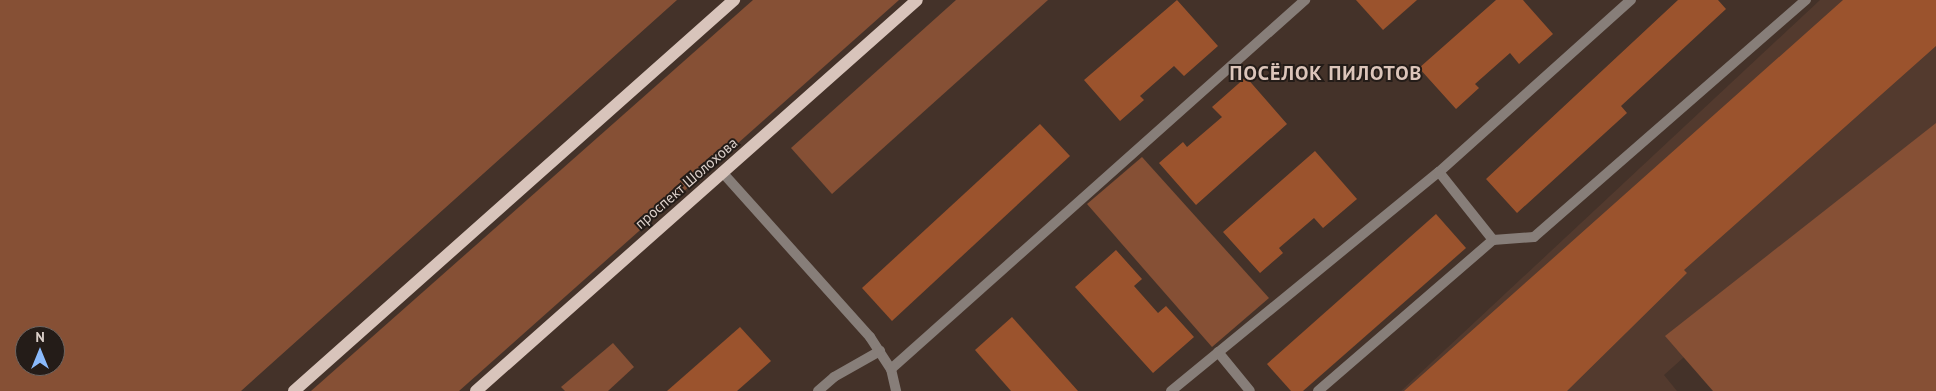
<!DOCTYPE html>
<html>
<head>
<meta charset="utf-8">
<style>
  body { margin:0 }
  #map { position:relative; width:1936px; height:391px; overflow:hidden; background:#443229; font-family:"PT Sans",sans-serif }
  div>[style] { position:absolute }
  .built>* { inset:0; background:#533a2e }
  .green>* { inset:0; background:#865035 }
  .building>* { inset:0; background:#9b532d }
  .lane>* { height:10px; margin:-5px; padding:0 5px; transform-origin:5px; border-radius:5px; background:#877e79 }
  .primary>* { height:12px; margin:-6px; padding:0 6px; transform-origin:6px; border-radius:6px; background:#d8c4bb }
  span { translate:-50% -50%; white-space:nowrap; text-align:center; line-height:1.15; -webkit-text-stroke:4px #241c18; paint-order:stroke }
  .street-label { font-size:15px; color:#dcd0ca }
  .district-label { font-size:20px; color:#dcc5ba; font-weight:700; letter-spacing:1px }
  .north { position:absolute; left:15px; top:326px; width:50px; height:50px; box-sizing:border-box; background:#241c18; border:1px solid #6e645f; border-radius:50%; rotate:0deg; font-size:14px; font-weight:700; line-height:20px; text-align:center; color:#dcd0ca }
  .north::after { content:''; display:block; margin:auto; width:18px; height:22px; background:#8abafc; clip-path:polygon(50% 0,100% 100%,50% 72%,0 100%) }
</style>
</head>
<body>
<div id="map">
  <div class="built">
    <i style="clip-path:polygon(1820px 0,1936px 0,1936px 132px,1664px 375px,1677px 391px,1401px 391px)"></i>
  </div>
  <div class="green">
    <i style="clip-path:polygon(evenodd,0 0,677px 0,241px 391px,0 391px,0 0,25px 336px,55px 336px,55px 366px,25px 366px,25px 336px)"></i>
    <i style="clip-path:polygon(753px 0,899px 0,459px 391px,311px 391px)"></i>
    <i style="clip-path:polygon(956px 0,1048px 0,832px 194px,791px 148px)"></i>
    <i style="clip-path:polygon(1936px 123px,1936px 391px,1713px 391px,1665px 336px)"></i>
    <i style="clip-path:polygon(1142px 157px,1269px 298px,1212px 347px,1087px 204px)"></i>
    <i style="clip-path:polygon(613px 343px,634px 367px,608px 391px,565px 391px,561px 387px)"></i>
  </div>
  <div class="building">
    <i style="clip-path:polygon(1177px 0,1218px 46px,1184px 76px,1174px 66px,1140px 96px,1144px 100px,1120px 121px,1084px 80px)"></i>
    <i style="clip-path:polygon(1356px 0,1417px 0,1383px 30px)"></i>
    <i style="clip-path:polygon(1496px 0,1523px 0,1553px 34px,1519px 64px,1510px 53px,1475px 84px,1479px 88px,1456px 109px,1419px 68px)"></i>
    <i style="clip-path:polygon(1678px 0,1718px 0,1726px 9px,1621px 106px,1627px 113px,1517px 213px,1486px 179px)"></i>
    <i style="clip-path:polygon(1843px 0,1936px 0,1936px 46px,1684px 270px,1687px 273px,1567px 391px,1404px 391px)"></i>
    <i style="clip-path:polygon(1246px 77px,1287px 124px,1196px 205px,1159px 163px,1183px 142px,1187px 147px,1222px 117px,1212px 107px)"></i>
    <i style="clip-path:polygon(1040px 124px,1070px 156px,892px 321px,862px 288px)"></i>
    <i style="clip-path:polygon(1315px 151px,1357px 199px,1323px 228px,1314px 218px,1279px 248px,1283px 253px,1260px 273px,1223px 232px)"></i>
    <i style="clip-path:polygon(1436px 214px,1466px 248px,1303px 391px,1291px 391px,1267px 364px)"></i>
    <i style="clip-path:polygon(1116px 250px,1142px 279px,1134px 286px,1158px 313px,1166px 306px,1194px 337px,1153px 373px,1075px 287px)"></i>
    <i style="clip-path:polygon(1012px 317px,1078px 391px,1011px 391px,975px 350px)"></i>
    <i style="clip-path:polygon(740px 327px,771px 361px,737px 391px,667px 391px)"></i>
  </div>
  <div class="lane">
    <i style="left:722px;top:172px;width:222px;rotate:48.1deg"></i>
    <i style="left:870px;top:337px;width:38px;rotate:57deg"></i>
    <i style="left:891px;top:369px;width:23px;rotate:77deg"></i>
    <i style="left:1439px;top:172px;width:87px;rotate:51.5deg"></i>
    <i style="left:1218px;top:352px;width:50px;rotate:50.6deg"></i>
    <i style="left:891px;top:369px;width:555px;rotate:-41.71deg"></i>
    <i style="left:818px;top:391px;width:21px;rotate:-41deg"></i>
    <i style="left:834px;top:377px;width:53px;rotate:-29.5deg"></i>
    <i style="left:1171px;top:391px;width:346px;rotate:-39.3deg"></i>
    <i style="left:1439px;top:172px;width:258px;rotate:-41.9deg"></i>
    <i style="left:1318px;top:391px;width:231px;rotate:-40.8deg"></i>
    <i style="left:1493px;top:240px;width:41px;rotate:-4.2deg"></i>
    <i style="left:1534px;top:237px;width:361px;rotate:-41.1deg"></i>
  </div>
  <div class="primary">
    <i style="left:294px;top:391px;width:589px;rotate:-41.63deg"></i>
    <i style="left:476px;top:391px;width:589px;rotate:-41.56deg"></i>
  </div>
  <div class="street-label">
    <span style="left:686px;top:183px;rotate:-41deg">проспект Шолохова</span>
  </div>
  <div class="district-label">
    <span style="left:1326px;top:73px">ПОСЁЛОК ПИЛОТОВ</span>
  </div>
  <div class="north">N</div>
</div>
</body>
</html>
